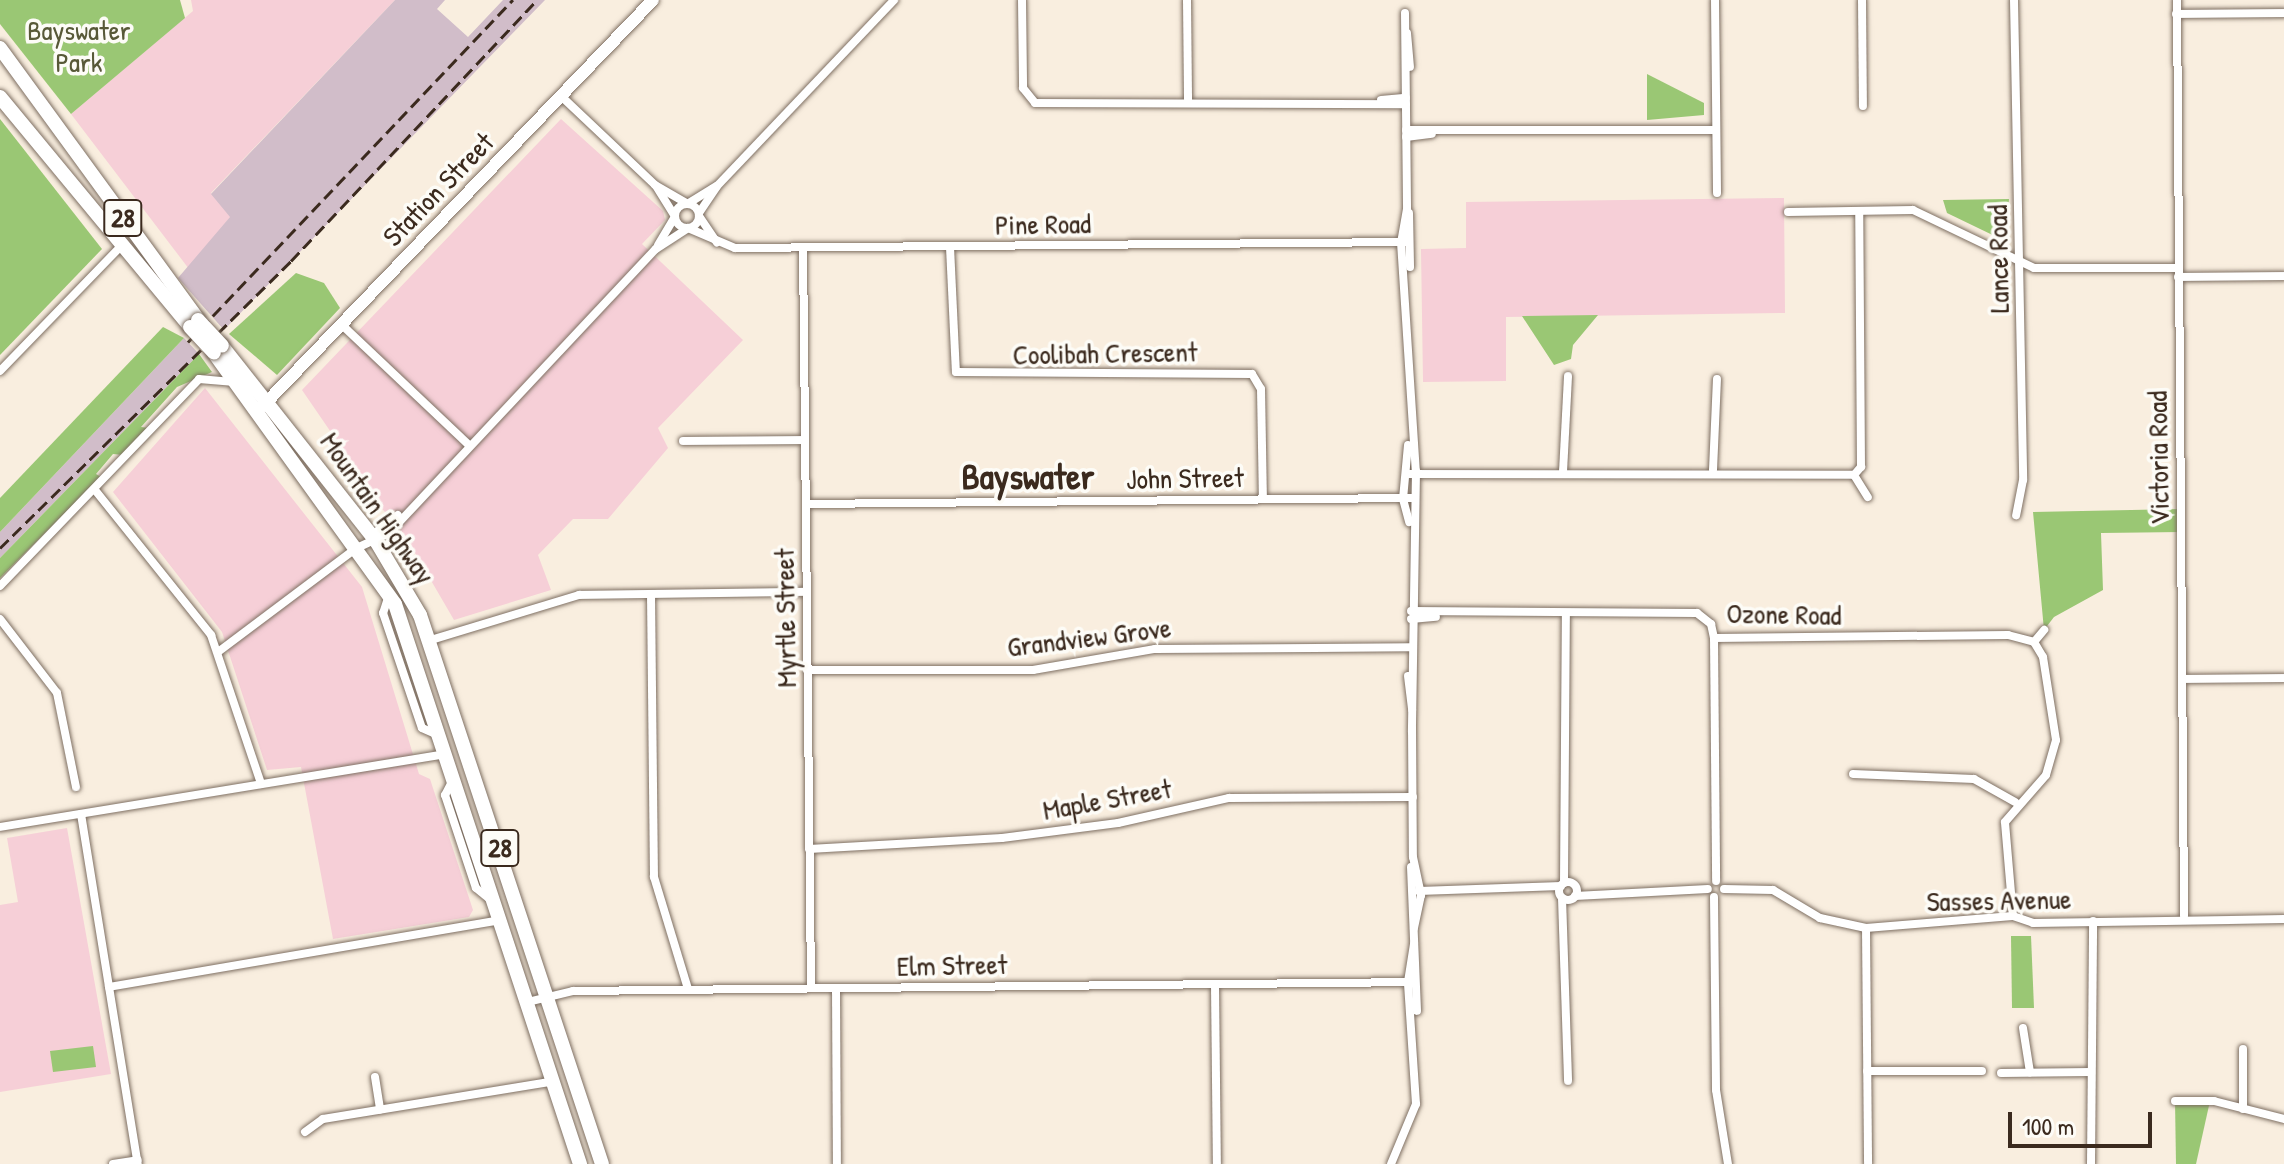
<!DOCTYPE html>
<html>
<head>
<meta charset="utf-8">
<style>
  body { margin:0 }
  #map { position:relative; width:2284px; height:1164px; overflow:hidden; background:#f9eedf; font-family:"Patrick Hand",sans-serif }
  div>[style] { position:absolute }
  .built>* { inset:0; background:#f6cfd7 }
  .industrial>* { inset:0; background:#d1bdc9 }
  .green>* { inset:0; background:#9ac774 }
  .roads { filter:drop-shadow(0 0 2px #7e6f62) drop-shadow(0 0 2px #7e6f62) }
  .street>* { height:8px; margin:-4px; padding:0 4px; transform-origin:4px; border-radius:4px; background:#fff }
  .street>.ring { margin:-4px; padding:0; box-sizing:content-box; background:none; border:8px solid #fff; border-radius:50% }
  .secondary>* { height:12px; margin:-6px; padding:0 6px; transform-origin:6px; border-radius:6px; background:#fff }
  .primary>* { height:14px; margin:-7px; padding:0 7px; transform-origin:7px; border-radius:7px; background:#fff }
  .rail>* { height:3px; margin-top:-1.5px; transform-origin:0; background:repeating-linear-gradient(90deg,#3b2a1e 0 12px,transparent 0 18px) }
  .bridges { filter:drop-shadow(0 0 2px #7e6f62) drop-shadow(0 0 2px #7e6f62) }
  .primary-bridge>* { height:14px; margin:-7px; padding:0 7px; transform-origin:7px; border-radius:7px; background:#fff }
  span { translate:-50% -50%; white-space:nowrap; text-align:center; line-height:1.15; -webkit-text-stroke:7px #fdfcf7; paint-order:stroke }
  .shield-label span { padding:2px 6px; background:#fdfcf7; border:2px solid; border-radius:6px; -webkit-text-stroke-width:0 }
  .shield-label { font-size:26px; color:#3b2a1e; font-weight:700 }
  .park-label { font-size:28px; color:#585938 }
  .street-label { font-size:28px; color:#3b2a1e }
  .district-label { font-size:36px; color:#3b2a1e; font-weight:700 }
  .scale { position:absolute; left:2008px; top:1112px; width:144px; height:36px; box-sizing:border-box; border:4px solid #3b2a1e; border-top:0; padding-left:10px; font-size:24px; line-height:28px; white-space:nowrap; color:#3b2a1e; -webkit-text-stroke:6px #fdfcf7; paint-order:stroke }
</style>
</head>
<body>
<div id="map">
  <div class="built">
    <i style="clip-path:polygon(191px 0,395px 0,211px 193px,231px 216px,189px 269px,71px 114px,193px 11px)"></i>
    <i style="clip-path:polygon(561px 119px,663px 211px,665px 220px,642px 244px,743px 340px,658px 428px,668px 448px,608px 519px,573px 519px,538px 555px,551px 590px,454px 620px,404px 534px,345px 466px,350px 460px,302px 390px)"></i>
    <i style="clip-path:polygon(1784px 198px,1785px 313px,1506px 317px,1506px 381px,1423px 382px,1421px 249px,1466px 248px,1466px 202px)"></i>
    <i style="clip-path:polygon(205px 388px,362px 587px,419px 774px,430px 779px,473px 910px,469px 917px,333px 939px,301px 767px,267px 770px,222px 632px,113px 492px)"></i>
    <i style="clip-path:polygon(67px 828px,111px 1074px,0 1092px,0 905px,18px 902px,7px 838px)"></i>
  </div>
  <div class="industrial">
    <i style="clip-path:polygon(395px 0,445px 0,437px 9px,468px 37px,503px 0,545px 0,224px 330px,178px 278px,230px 217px,211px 194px)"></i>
    <i style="clip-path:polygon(184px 338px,199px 354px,0 558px,0 532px)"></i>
  </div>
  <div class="green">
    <i style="clip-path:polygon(0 0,180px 0,185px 18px,71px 114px,0 24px)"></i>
    <i style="clip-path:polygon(1647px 74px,1704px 103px,1704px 115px,1647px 120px)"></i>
    <i style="clip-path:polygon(0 119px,102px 249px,0 355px)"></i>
    <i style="clip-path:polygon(2009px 199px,2005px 241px,1947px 213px,1943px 200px)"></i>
    <i style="clip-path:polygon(296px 273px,324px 283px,340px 308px,277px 375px,229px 334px)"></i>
    <i style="clip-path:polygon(1598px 315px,1573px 345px,1571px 359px,1554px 365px,1522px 316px)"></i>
    <i style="clip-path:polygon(163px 327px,184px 338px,0 532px,0 498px)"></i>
    <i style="clip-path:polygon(199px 354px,212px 372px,177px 387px,141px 427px,148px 428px,123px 455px,113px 454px,96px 474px,101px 477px,0 578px,0 558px)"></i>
    <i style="clip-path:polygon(2180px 509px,2181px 532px,2101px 533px,2103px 590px,2054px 617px,2044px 630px,2033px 512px)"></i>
    <i style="clip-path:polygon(2011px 936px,2031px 936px,2034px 1008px,2012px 1008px)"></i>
    <i style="clip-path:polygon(93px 1046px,96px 1067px,53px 1072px,50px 1051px)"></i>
    <i style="clip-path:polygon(2175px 1101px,2210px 1101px,2196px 1164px,2176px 1164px)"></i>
  </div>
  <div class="roads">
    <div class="street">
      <i style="left:1022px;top:0;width:88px;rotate:89.3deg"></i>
      <i style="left:1023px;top:88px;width:19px;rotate:51deg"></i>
      <i style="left:1035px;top:103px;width:371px;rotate:0.2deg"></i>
      <i style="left:1187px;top:0;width:102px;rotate:89.4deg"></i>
      <i style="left:1715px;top:0;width:193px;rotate:89.4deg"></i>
      <i style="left:1862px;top:0;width:106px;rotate:89.5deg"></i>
      <i style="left:2014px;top:0;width:480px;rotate:88.9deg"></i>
      <i style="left:2023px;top:480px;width:36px;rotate:101deg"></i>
      <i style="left:2177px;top:0;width:916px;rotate:89.56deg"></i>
      <i style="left:1405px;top:13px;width:196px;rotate:89.4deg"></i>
      <i style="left:1407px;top:209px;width:34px;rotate:100deg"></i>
      <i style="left:1401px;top:242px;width:229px;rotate:86.3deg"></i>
      <i style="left:1416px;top:471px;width:261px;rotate:90.9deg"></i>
      <i style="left:2176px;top:14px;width:108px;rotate:-0.5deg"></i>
      <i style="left:1407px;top:33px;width:34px;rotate:85deg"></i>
      <i style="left:561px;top:96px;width:129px;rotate:43.4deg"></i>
      <i style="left:655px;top:185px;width:36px;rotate:30deg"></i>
      <i style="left:1381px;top:100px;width:25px;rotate:-5deg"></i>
      <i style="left:1406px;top:130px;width:310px"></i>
      <i style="left:1406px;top:137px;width:26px;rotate:-7deg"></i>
      <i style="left:656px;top:186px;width:34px;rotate:58deg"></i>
      <i style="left:689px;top:203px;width:32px;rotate:-32deg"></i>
      <i class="ring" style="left:675px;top:204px;width:16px;height:16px"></i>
      <i style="left:1788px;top:212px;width:125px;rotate:-0.9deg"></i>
      <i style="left:1913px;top:210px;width:134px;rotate:25.6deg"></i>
      <i style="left:2034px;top:268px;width:143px"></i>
      <i style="left:699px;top:213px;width:32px;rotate:-56deg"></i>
      <i style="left:717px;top:186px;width:257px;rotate:-46.4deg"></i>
      <i style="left:1409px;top:213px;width:54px;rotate:88.9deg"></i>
      <i style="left:699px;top:216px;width:32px;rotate:56deg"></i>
      <i style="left:688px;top:228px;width:51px;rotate:23.1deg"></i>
      <i style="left:735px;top:248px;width:673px;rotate:-0.51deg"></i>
      <i style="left:658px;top:245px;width:31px;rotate:-59deg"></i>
      <i style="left:950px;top:247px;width:125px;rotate:87.3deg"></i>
      <i style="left:956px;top:372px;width:296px;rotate:0.4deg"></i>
      <i style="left:1252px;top:374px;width:17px;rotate:59deg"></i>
      <i style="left:1261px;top:389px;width:110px;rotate:89deg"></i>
      <i style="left:803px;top:248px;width:740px;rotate:89.38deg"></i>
      <i style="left:2178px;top:277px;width:106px;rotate:-0.5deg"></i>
      <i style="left:342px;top:325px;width:175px;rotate:43.4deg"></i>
      <i style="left:0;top:371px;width:174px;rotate:-45.9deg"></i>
      <i style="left:683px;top:441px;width:122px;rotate:-0.5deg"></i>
      <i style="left:1408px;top:445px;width:54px;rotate:95.3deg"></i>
      <i style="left:1403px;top:499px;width:24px;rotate:75deg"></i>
      <i style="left:1713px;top:470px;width:91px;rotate:-87.5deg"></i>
      <i style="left:1563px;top:472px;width:96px;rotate:-87deg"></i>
      <i style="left:1407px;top:474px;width:447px;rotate:0.1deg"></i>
      <i style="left:1854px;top:475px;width:26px;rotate:58deg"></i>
      <i style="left:1854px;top:475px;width:11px;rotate:-49deg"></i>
      <i style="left:1861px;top:467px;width:256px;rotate:-90.4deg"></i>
      <i style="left:95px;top:490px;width:186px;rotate:51.3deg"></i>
      <i style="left:211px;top:635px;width:157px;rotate:71.4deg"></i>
      <i style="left:806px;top:504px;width:606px;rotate:-0.57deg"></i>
      <i style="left:371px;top:536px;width:34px;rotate:-38deg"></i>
      <i style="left:359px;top:547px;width:33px;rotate:-25deg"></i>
      <i style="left:389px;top:533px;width:390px;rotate:-46.8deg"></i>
      <i style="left:656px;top:249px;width:37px;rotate:-33deg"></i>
      <i style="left:0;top:586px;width:287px;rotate:-46.1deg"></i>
      <i style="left:199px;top:379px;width:33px;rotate:5deg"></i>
      <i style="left:651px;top:594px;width:283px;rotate:89.4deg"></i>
      <i style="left:654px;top:877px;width:117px;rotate:73.1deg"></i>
      <i style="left:389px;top:595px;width:19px;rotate:108deg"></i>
      <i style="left:383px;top:613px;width:121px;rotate:71.3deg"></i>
      <i style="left:422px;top:728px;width:17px;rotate:24deg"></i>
      <i style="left:1411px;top:611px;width:286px;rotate:0.4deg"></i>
      <i style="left:1697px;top:613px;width:18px;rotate:38deg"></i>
      <i style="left:1711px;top:624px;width:14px;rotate:78deg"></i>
      <i style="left:1714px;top:638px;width:294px;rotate:-0.6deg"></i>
      <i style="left:2008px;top:635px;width:27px;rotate:15deg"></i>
      <i style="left:2034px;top:642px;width:16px;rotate:-50deg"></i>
      <i style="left:0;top:619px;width:93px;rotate:52.4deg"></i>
      <i style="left:57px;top:693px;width:96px;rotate:78.6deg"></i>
      <i style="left:1411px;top:619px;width:25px;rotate:-5deg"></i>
      <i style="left:1714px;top:638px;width:243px;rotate:89.5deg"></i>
      <i style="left:431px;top:640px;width:155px;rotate:-16.9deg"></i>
      <i style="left:579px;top:595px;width:227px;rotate:-0.8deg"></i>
      <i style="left:218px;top:652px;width:175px;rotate:-36.9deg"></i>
      <i style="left:807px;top:670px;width:226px"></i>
      <i style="left:1033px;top:670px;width:124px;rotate:-9.8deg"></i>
      <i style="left:1155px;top:649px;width:256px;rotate:-0.4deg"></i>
      <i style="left:1408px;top:676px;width:34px;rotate:83deg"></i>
      <i style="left:2182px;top:679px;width:102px;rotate:-0.6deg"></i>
      <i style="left:1412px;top:728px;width:129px;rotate:89.6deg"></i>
      <i style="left:1413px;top:857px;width:39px;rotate:78deg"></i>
      <i style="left:1421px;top:895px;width:34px;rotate:102deg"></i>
      <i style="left:1853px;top:774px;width:121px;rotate:2.4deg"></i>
      <i style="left:1974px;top:779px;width:47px;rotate:29.3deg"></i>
      <i style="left:453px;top:780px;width:17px;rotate:118deg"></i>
      <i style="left:445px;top:795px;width:98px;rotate:71.6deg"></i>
      <i style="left:476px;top:888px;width:19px;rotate:39deg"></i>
      <i style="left:81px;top:814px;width:355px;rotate:80.8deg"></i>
      <i style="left:0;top:827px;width:451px;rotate:-9.3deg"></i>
      <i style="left:809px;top:849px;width:193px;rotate:-3.3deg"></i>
      <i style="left:1002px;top:838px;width:117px;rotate:-7.4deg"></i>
      <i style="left:1118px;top:823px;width:114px;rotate:-12.7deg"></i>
      <i style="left:1229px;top:798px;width:184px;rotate:-0.3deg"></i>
      <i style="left:1411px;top:867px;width:144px;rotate:87.6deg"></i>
      <i class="ring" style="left:1559px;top:882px;width:10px;height:10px"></i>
      <i style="left:1564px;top:883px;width:268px;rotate:-89.6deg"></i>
      <i style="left:1724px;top:889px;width:49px;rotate:1.2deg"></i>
      <i style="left:1773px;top:890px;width:55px;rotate:30.8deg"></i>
      <i style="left:1820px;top:918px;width:47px;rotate:12.3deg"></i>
      <i style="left:1866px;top:928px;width:147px;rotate:-4.7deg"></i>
      <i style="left:2013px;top:916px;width:21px;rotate:19deg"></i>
      <i style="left:2033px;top:923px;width:251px;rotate:-0.9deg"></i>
      <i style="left:1419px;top:891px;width:142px;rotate:-2deg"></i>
      <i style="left:1575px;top:896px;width:133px;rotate:-3deg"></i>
      <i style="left:1714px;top:897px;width:193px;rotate:89.4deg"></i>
      <i style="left:1716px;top:1090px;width:75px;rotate:80.8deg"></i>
      <i style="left:1562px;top:898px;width:183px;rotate:88.1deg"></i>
      <i style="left:2013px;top:916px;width:94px;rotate:-94.9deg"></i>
      <i style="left:2005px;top:822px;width:62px;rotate:-48.9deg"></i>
      <i style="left:2046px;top:775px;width:36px;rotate:-74deg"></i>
      <i style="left:2056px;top:740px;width:84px;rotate:-98.9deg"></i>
      <i style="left:2043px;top:657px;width:17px;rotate:-121deg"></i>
      <i style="left:1866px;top:928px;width:236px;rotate:89.5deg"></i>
      <i style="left:1215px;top:985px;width:179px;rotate:89.4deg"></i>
      <i style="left:109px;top:987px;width:398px;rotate:-9.7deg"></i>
      <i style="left:836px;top:988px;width:176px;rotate:89.7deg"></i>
      <i style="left:528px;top:1002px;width:46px;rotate:-13.7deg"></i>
      <i style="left:573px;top:991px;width:841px;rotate:-0.61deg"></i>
      <i style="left:2023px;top:1028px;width:45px;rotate:81deg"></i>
      <i style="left:1867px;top:1071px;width:115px"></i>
      <i style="left:2001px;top:1073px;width:90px;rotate:-0.6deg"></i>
      <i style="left:375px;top:1077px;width:33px;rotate:81deg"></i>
      <i style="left:2175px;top:1101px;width:39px"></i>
      <i style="left:2214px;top:1101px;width:72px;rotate:14.4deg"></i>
      <i style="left:2243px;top:1109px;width:60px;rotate:-90deg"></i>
      <i style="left:305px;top:1132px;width:22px;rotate:-36deg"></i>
      <i style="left:323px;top:1119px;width:234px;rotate:-9.3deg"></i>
      <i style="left:113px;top:1164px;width:25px;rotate:-9deg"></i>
      <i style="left:1391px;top:1164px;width:65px;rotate:-67.4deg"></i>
      <i style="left:1416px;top:1104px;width:122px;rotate:-93.8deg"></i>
      <i style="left:1408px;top:982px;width:39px;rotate:-81deg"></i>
      <i style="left:2091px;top:1164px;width:243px;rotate:-89.5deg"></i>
    </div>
    <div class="secondary">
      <i style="left:262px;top:407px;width:564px;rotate:-46.15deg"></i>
    </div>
    <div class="primary">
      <i style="left:0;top:48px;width:336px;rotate:53.9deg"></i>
      <i style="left:0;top:97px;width:298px;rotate:50.4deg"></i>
      <i style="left:222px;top:346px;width:248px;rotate:51.7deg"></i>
      <i style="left:376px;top:541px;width:86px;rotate:59.3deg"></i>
      <i style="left:420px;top:615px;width:578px;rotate:71.66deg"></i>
      <i style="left:214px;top:353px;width:309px;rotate:54.2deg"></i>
      <i style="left:395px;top:604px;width:590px;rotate:71.72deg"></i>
    </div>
  </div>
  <div class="rail">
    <i style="left:188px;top:342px;width:472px;rotate:-46.5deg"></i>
    <i style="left:0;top:548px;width:409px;rotate:-44.6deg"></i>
    <i style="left:291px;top:261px;width:359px;rotate:-46.7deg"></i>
  </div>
  <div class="bridges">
    <div class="primary-bridge">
      <i style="left:198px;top:320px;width:35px;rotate:47deg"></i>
      <i style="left:190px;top:327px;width:35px;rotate:47deg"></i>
    </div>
  </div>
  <div class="shield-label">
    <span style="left:123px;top:218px">28</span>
    <span style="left:500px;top:848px">28</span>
  </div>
  <div class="park-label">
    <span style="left:79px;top:46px">Bayswater<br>Park</span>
  </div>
  <div class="street-label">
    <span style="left:438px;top:189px;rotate:-46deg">Station Street</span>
    <span style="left:1043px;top:224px;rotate:-1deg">Pine Road</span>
    <span style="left:1998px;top:259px;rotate:-91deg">Lance Road</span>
    <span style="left:1105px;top:353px;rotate:-1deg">Coolibah Crescent</span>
    <span style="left:2158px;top:458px;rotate:-91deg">Victoria Road</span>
    <span style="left:1185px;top:478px;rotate:-1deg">John Street</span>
    <span style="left:378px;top:508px;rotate:55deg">Mountain Highway</span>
    <span style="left:1784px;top:614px;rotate:1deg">Ozone Road</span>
    <span style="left:785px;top:618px;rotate:-91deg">Myrtle Street</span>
    <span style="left:1089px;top:637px;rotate:-7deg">Grandview Grove</span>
    <span style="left:1107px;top:799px;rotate:-10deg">Maple Street</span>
    <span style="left:1999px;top:900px;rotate:-1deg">Sasses Avenue</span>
    <span style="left:952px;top:965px;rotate:-1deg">Elm Street</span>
  </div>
  <div class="district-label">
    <span style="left:1028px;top:476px">Bayswater</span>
  </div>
  <div class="scale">100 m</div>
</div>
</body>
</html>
